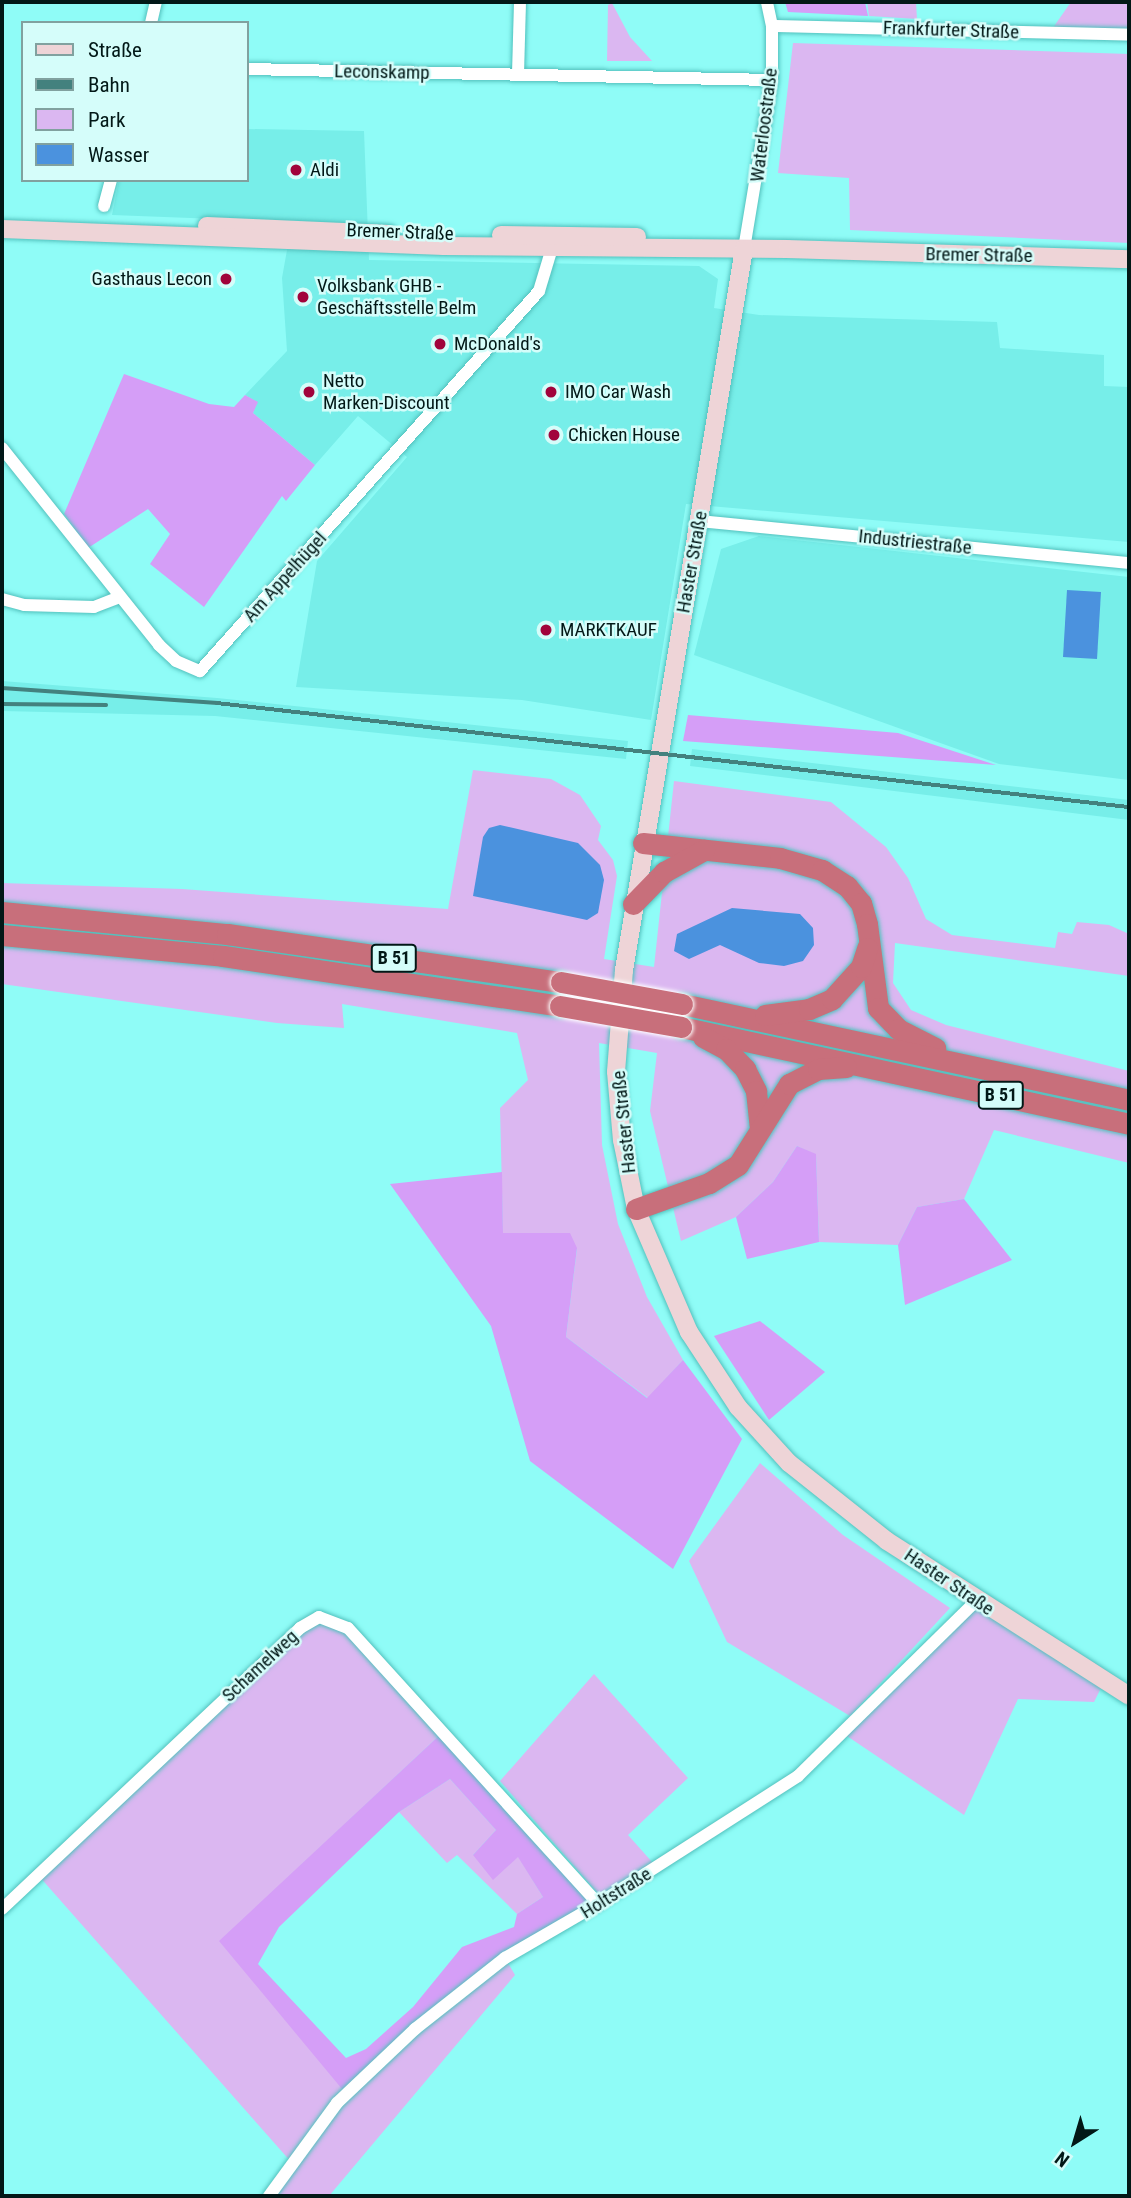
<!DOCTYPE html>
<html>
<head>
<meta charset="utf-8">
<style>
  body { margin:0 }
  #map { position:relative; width:1131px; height:2198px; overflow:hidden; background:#8ffcf7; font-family:"Roboto Condensed",sans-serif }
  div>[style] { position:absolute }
  .built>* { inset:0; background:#77eee9 }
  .green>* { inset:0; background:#dbb7f1 }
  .forest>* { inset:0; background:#d59ef7 }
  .water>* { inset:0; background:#4b92de }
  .roads { filter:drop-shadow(0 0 2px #52c1bd) drop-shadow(0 0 2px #52c1bd) }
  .street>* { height:12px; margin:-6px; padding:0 6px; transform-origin:6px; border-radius:6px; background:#fff }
  .secondary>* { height:18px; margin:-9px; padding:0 9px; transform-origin:9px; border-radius:9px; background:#eed4d7 }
  .highway>* { height:21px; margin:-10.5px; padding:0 10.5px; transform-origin:10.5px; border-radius:10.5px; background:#c86f7b }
  .rail>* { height:3.5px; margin:-1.75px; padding:0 1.75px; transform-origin:1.75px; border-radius:1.75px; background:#43817e }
  .bridges { filter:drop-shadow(0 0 2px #fff) drop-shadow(0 0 2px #fff) }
  .highway-bridge>* { height:21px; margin:-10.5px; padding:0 10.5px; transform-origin:10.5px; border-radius:10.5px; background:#c86f7b }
  .dots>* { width:19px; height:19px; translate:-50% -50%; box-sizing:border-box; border:4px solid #d5fdfa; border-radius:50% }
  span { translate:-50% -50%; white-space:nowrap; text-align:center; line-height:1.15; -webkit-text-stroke:5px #d5fdfa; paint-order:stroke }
  .shield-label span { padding:2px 5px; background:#d5fdfa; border:2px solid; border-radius:5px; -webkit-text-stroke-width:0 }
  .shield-label { font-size:18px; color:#021817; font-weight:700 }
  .street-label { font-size:19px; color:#021817 }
  .poi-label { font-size:19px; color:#021817 }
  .left { translate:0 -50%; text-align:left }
  .right { translate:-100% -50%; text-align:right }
  .frame { position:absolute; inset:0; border:4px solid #021817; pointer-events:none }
  .legend { position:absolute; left:21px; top:21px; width:228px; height:161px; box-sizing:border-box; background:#d5fdfa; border:2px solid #81a19f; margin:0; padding:9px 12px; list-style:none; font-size:21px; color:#021817 }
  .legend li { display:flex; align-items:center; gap:14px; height:35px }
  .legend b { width:35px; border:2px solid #81a19f }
  .north { position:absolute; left:1040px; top:2107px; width:70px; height:70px; -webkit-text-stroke:5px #d5fdfa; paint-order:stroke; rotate:217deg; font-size:19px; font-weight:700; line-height:28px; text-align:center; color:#021817 }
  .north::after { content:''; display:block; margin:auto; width:24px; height:32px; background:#021817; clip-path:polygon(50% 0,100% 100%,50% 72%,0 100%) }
</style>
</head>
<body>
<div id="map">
  <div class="built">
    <i style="clip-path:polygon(247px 129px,364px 131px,369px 260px,699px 266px,718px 279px,714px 308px,759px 315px,997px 322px,1000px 348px,1104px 355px,1104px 386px,1129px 387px,1129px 542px,686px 504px,651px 720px,522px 700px,296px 687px,317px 561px,407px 457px,358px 416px,315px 465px,253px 413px,257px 402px,245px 395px,287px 351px,282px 278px,292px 222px,112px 215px,119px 180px,247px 180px)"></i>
    <i style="clip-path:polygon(759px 536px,1129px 577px,1129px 780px,999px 764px,694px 655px,721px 549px)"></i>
    <i style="clip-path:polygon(2px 681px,217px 698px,628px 741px,626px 759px,215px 716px,2px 711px)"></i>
    <i style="clip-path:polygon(692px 749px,1129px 800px,1129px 820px,690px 766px)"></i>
  </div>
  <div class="green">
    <i style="clip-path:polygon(867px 2px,916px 2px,917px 19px,869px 16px)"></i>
    <i style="clip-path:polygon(1071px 2px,1129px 2px,1129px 35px,1050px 32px)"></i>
    <i style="clip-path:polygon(612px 3px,630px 37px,652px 61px,607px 61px,608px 5px)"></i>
    <i style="clip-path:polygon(793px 43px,1129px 54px,1129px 243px,850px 230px,849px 178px,778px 173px)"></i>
    <i style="clip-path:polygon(473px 770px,551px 779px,580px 795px,601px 826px,598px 840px,613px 860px,617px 876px,604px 959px,654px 967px,674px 781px,831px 802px,886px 847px,908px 878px,926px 919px,952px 935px,1055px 948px,1058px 932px,1072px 934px,1077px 922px,1109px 925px,1129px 934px,1129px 976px,895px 943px,893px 983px,911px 1010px,946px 1025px,1129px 1071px,1129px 1163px,994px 1130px,964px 1199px,917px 1207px,898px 1245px,819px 1242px,816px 1155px,797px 1146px,773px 1182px,736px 1217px,681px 1241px,650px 1111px,657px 1053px,599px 1043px,602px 1145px,618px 1224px,647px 1297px,683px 1360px,648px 1398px,566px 1337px,577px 1249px,503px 1233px,500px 1108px,528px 1080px,517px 1033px,342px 1004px,344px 1028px,277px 1023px,2px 984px,2px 883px,182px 889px,448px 909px)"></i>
    <i style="clip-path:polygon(760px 1463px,843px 1535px,950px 1608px,850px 1716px,727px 1642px,689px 1561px)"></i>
    <i style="clip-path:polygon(983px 1592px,1109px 1672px,1094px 1702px,1018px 1699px,964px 1815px,844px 1734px)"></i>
    <i style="clip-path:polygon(319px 1617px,348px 1628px,444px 1731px,220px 1941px,347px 2094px,505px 1958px,515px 1975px,329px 2196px,269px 2196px,292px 2163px,38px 1875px)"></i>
    <i style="clip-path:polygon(594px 1674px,688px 1778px,628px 1835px,653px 1863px,600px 1896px,500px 1781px)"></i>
    <i style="clip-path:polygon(450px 1779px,496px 1830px,473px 1855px,518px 1856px,543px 1897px,517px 1914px,457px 1855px,447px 1863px,399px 1812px)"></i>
  </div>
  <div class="forest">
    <i style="clip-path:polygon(785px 2px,865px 2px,868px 16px,788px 12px)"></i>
    <i style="clip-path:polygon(124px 374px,209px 404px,234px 407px,245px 395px,258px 402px,253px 413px,315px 465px,286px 501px,282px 496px,204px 607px,150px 564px,170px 534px,148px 509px,88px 548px,64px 514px)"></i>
    <i style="clip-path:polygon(688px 715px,898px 733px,996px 765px,683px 741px)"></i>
    <i style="clip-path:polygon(797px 1146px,816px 1154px,819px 1242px,747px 1259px,736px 1217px,773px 1182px)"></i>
    <i style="clip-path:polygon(502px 1172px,503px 1233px,570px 1233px,577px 1248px,566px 1337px,647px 1398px,683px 1360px,742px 1439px,673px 1569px,530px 1461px,491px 1326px,390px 1184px)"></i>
    <i style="clip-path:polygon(964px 1199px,1012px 1260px,905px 1305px,898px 1245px,917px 1207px)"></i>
    <i style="clip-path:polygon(760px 1321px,825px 1372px,769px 1420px,714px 1336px)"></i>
    <i style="clip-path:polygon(evenodd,444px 1731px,598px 1904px,505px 1958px,347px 2095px,219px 1941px,444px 1731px,450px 1779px,496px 1830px,473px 1855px,493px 1880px,518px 1857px,543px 1897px,517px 1914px,514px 1927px,462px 1947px,413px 2007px,366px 2049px,346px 2058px,258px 1964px,279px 1927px,399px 1812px,450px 1779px)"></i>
  </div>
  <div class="water">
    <i style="clip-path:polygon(1067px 590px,1101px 592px,1097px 659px,1063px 657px)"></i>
    <i style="clip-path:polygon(500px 825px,578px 843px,600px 865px,604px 880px,598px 913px,587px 920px,473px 896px,483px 837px,489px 828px)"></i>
    <i style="clip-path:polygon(732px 908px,800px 914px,813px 928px,814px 945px,803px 961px,784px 966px,759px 963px,720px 945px,689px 959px,674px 951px,677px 934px)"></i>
  </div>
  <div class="roads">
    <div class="street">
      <i style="left:151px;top:23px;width:22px;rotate:-77deg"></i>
      <i style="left:772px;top:26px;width:357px;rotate:1.4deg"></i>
      <i style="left:247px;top:69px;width:525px;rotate:1.2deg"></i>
      <i style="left:518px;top:74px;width:72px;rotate:-88.4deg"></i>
      <i style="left:104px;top:206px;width:27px;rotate:-75deg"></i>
      <i style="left:744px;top:249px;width:171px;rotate:-80.6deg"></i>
      <i style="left:772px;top:80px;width:54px;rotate:-90deg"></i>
      <i style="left:772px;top:26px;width:25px;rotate:-102deg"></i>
      <i style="left:2px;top:448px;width:252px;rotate:51.4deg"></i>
      <i style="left:159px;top:645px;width:23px;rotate:43deg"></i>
      <i style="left:176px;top:661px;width:26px;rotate:23deg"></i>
      <i style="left:200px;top:671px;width:509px;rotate:-48.26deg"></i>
      <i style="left:539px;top:291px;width:45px;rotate:-73.2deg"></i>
      <i style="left:700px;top:521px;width:431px;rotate:5.6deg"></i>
      <i style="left:2px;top:599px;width:23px;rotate:15deg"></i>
      <i style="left:24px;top:605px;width:70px;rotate:1.6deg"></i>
      <i style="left:94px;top:607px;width:28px;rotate:-21deg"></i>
      <i style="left:2px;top:1909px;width:410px;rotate:-43.3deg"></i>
      <i style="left:300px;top:1628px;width:22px;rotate:-30deg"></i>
      <i style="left:319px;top:1617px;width:31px;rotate:21deg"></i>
      <i style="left:348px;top:1628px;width:372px;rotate:47.8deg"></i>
      <i style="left:269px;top:2196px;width:115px;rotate:-53.8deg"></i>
      <i style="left:337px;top:2103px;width:108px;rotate:-43.5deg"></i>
      <i style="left:415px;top:2029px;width:115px;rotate:-38.3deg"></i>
      <i style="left:505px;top:1958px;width:108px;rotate:-30.1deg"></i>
      <i style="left:598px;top:1904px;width:237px;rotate:-32.6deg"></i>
      <i style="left:798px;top:1776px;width:250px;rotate:-44.5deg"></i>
    </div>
    <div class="secondary">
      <i style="left:207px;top:226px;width:182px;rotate:2.5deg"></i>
      <i style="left:2px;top:229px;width:442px;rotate:2.2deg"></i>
      <i style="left:444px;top:246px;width:343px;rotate:0.5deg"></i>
      <i style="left:787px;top:249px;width:342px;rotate:1.7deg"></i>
      <i style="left:501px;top:235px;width:136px;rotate:0.8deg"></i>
      <i style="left:744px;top:249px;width:731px;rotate:99.45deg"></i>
      <i style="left:624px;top:970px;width:102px;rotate:94.5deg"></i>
      <i style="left:616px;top:1072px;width:68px;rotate:85deg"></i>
      <i style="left:622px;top:1140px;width:70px;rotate:78.5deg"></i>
      <i style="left:636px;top:1209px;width:134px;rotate:66.7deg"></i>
      <i style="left:689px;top:1332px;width:90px;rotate:56.8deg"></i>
      <i style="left:738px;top:1407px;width:76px;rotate:47.7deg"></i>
      <i style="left:789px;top:1463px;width:125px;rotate:38.5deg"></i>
      <i style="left:887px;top:1541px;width:287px;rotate:32.6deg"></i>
    </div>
    <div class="highway">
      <i style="left:643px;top:843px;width:138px;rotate:6.2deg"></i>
      <i style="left:780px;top:858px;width:44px;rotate:15.9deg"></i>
      <i style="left:822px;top:870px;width:30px;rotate:33deg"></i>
      <i style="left:847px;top:886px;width:22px;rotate:51deg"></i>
      <i style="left:861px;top:903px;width:22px;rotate:74deg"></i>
      <i style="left:867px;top:924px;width:85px;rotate:82.5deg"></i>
      <i style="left:878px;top:1008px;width:29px;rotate:46deg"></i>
      <i style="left:898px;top:1029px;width:42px;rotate:27.2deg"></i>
      <i style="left:633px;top:904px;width:45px;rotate:-45.9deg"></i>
      <i style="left:664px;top:872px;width:46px;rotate:-28.8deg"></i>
      <i style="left:2px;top:912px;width:226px;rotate:5.6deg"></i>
      <i style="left:227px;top:934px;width:337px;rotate:8.2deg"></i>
      <i style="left:2px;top:935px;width:222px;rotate:5.4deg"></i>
      <i style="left:223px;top:956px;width:341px;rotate:8.4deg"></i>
      <i style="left:682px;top:1004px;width:457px;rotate:12.1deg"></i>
      <i style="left:765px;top:1015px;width:44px;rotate:-7.8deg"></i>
      <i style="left:809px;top:1009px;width:25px;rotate:-23deg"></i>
      <i style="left:832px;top:999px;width:43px;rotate:-47.8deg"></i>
      <i style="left:861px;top:967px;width:20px;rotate:-72deg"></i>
      <i style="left:681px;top:1027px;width:458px;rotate:12.2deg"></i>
      <i style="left:703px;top:1037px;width:26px;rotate:28deg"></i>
      <i style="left:726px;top:1049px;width:28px;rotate:46deg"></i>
      <i style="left:745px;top:1069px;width:25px;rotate:63deg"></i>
      <i style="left:756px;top:1091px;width:36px;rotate:84deg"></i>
      <i style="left:636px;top:1209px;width:77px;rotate:-19.6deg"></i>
      <i style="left:709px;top:1183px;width:34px;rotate:-32deg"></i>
      <i style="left:738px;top:1165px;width:96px;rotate:-57.8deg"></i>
      <i style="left:789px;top:1084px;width:33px;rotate:-27deg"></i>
      <i style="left:818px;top:1069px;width:28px;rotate:-4deg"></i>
    </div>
  </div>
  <div class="rail">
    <i style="left:2px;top:688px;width:216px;rotate:4deg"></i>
    <i style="left:217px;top:703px;width:918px;rotate:6.51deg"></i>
    <i style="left:2px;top:704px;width:104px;rotate:0.6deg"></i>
  </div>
  <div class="bridges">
    <div class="highway-bridge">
      <i style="left:561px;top:982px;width:123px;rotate:10.3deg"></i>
      <i style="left:560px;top:1006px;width:123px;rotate:9.8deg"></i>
    </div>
  </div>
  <div class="dots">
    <i style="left:296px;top:170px;background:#a1033b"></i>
    <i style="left:226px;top:279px;background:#a1033b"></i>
    <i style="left:303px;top:297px;background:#a1033b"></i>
    <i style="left:440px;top:344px;background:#a1033b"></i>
    <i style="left:309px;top:392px;background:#a1033b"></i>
    <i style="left:551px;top:392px;background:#a1033b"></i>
    <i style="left:554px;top:435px;background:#a1033b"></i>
    <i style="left:546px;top:630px;background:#a1033b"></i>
  </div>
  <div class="shield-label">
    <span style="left:394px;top:958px">B 51</span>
    <span style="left:1001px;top:1095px">B 51</span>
  </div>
  <div class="street-label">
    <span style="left:951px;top:30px;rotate:2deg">Frankfurter Straße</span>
    <span style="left:382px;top:72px;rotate:1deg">Leconskamp</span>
    <span style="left:764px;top:125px;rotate:-83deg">Waterloostraße</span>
    <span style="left:400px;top:232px;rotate:2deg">Bremer Straße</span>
    <span style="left:979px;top:255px;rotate:1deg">Bremer Straße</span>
    <span style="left:915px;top:542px;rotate:6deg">Industriestraße</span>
    <span style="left:692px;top:562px;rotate:-80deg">Haster Straße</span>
    <span style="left:285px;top:577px;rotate:-48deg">Am Appelhügel</span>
    <span style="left:624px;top:1122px;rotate:-96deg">Haster Straße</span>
    <span style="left:949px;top:1582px;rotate:34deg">Haster Straße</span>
    <span style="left:260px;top:1666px;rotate:-43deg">Schamelweg</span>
    <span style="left:616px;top:1893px;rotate:-32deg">Holtstraße</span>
  </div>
  <div class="poi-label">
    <span class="left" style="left:310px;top:170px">Aldi</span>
    <span class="right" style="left:212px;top:279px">Gasthaus Lecon</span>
    <span class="left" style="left:317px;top:297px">Volksbank GHB -<br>Geschäftsstelle Belm</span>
    <span class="left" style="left:454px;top:344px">McDonald's</span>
    <span class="left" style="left:323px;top:392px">Netto<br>Marken-Discount</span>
    <span class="left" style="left:565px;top:392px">IMO Car Wash</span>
    <span class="left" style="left:568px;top:435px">Chicken House</span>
    <span class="left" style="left:560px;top:630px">MARKTKAUF</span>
  </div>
  <div class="frame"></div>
  <ul class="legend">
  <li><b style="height:9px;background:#eed4d7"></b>Straße</li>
  <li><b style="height:9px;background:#43817e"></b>Bahn</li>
  <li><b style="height:19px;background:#dbb7f1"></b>Park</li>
  <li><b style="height:19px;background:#4b92de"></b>Wasser</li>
  </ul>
  <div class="north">N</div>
</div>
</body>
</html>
